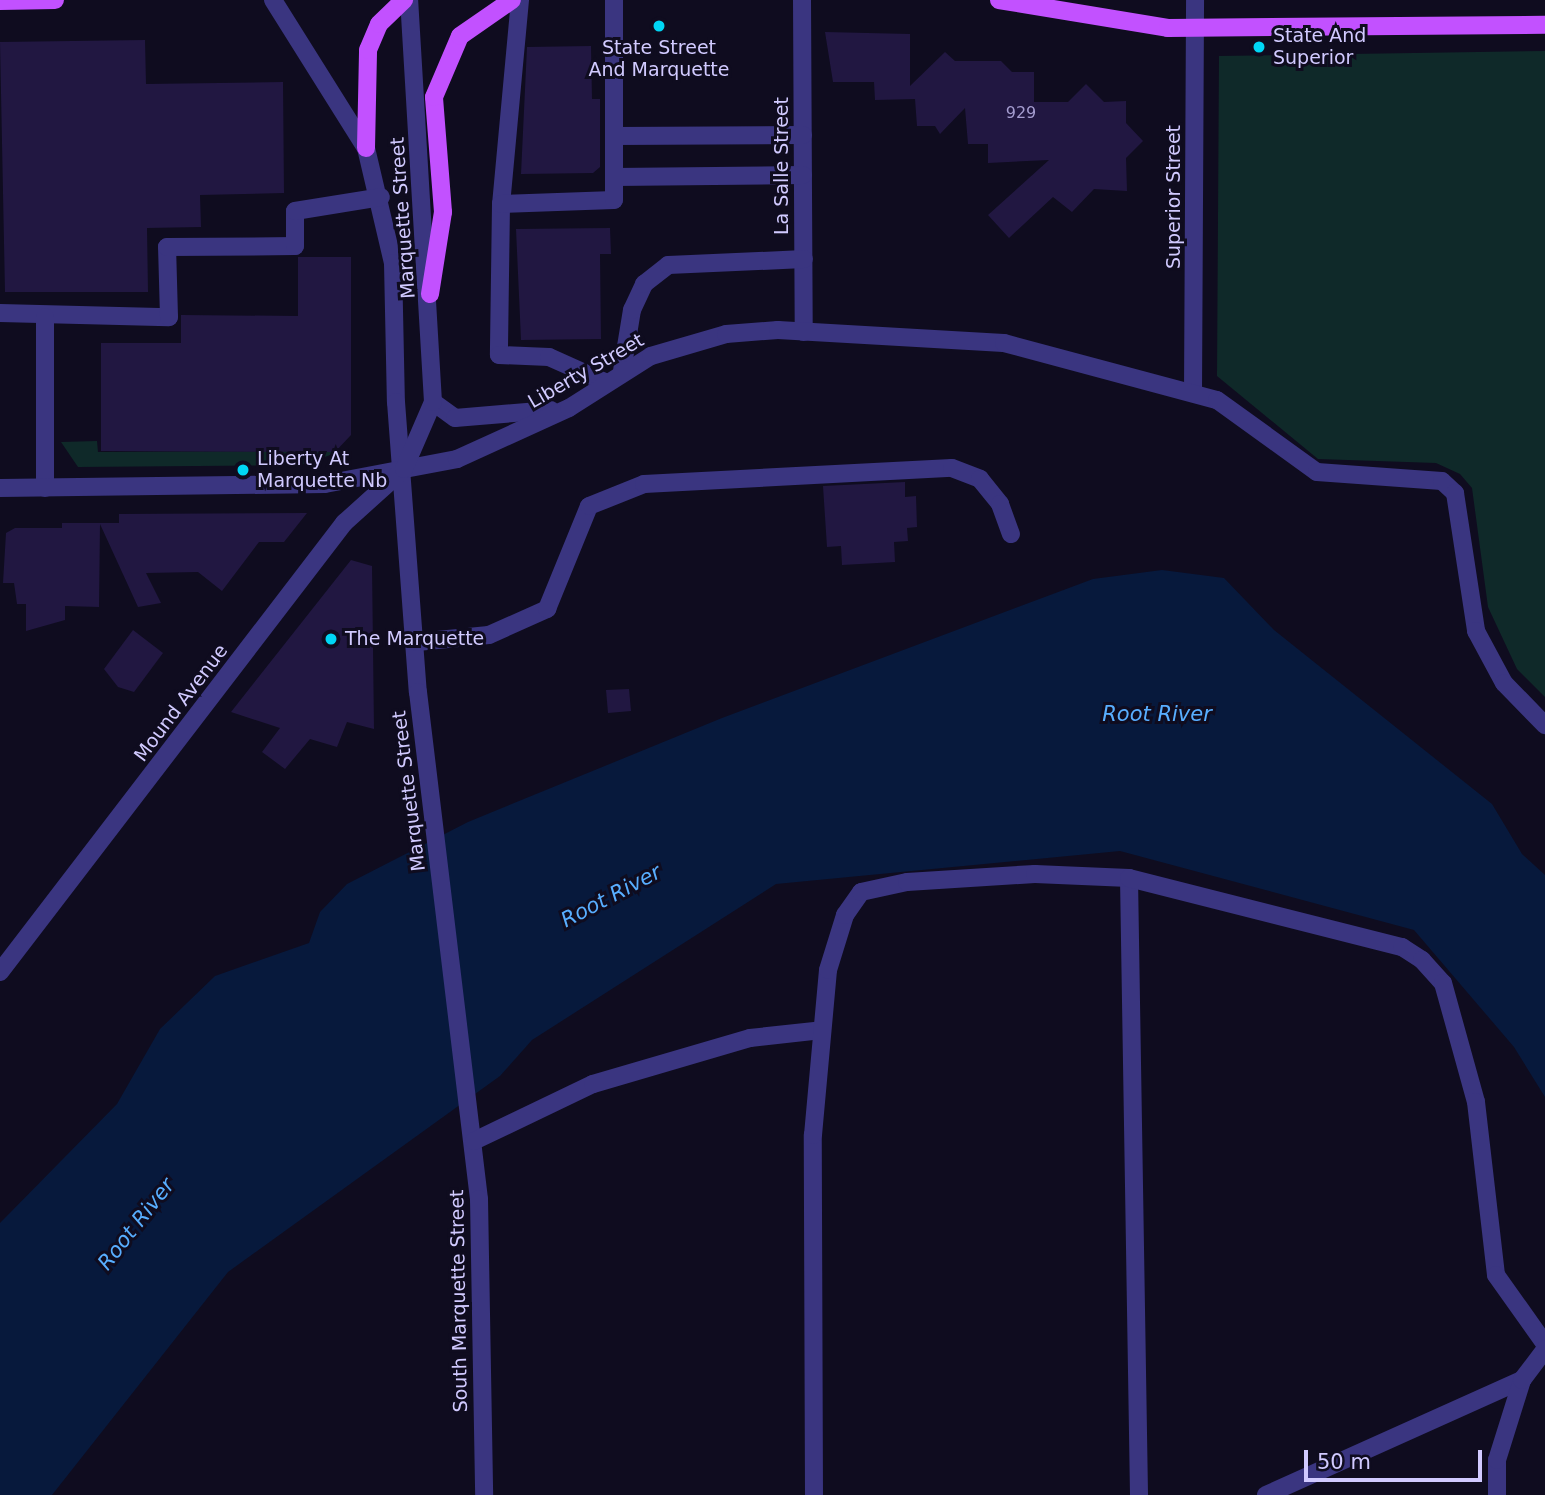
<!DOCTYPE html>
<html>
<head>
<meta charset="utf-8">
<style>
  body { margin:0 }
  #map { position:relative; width:1545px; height:1495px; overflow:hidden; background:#0f0c1f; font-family:"DejaVu Sans",sans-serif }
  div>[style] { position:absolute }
  .green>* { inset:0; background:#0f2929 }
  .water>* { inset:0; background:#07193c }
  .building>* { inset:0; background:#211741 }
  .minor>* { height:18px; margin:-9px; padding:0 9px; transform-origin:9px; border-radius:9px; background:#3a3580 }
  .major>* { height:18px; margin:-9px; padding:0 9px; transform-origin:9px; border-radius:9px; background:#c251ff }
  .dots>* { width:19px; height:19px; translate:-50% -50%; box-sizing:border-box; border:4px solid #0f0c1f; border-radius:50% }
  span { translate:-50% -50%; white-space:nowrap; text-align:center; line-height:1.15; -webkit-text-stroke:6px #0f0c1f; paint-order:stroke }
  .number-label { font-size:16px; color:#a59dd0 }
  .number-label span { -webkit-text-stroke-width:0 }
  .poi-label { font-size:19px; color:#d1caff }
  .left { translate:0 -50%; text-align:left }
  .street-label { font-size:19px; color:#d1caff }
  .water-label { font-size:21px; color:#58aeff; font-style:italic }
  .scale { position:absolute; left:1304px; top:1450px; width:178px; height:32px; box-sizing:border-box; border:4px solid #d1caff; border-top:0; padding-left:9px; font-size:21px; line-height:24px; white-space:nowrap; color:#d1caff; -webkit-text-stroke:5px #0f0c1f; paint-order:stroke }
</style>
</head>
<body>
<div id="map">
  <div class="green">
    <i style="clip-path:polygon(1545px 51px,1545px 697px,1517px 669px,1488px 607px,1472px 488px,1460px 474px,1436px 463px,1318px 459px,1217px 376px,1219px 56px)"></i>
    <i style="clip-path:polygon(97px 441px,98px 452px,342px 451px,301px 465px,78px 467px,61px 442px)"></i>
  </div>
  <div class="water">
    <i style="clip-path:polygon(1162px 570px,1224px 578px,1274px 630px,1492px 804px,1522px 854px,1545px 875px,1545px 1097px,1514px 1047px,1414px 930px,1120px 851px,776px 884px,532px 1040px,500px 1076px,228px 1272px,52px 1495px,0 1495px,0 1223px,117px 1104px,160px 1029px,215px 976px,309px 943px,320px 912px,347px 884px,468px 822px,722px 718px,1093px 579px)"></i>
  </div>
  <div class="building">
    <i style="clip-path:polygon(825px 32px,910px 34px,910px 86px,945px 52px,955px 61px,1001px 61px,1012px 72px,1034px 72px,1034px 102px,1068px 102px,1086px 84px,1104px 102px,1126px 101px,1126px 123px,1143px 141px,1126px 158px,1127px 191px,1094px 189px,1072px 212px,1053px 197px,1009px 238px,988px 215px,1049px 160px,988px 163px,988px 144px,968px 144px,965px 108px,940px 134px,935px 126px,917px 126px,915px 99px,875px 100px,874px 82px,833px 82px)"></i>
    <i style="clip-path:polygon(145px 40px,146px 84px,283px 82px,284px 193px,200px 195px,201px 227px,147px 228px,148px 292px,5px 292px,0 42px)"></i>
    <i style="clip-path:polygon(591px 46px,592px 99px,600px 99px,600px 167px,593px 173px,521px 174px,527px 47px)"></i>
    <i style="clip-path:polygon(610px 228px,611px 254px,600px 254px,601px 339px,521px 340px,516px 229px)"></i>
    <i style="clip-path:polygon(298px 257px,351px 257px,351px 435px,335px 452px,101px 451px,101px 343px,181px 343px,181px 315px,298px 316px)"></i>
    <i style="clip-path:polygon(905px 482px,905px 497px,916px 496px,917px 527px,907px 528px,908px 541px,894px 542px,895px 562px,842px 565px,841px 546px,827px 547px,823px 486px)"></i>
    <i style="clip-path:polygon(307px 513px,284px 542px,259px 542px,222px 591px,198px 572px,146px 573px,161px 603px,138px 607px,100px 524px,99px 607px,65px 606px,65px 620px,26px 631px,26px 604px,17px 604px,14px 583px,3px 583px,6px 533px,15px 528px,62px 528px,62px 523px,119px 523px,119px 514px)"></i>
    <i style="clip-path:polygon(351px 560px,372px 566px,374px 729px,347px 722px,337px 747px,310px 739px,285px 769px,262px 752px,280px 728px,231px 712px)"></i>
    <i style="clip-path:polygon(133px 630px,163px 653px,134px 692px,118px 687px,104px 669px)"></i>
    <i style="clip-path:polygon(629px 689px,631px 711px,608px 713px,606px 690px)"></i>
  </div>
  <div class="minor">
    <i style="left:273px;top:0;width:175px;rotate:57.9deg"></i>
    <i style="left:366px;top:148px;width:118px;rotate:76.8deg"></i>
    <i style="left:393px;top:263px;width:139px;rotate:88.8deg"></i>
    <i style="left:396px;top:402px;width:291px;rotate:85.7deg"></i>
    <i style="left:418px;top:692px;width:511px;rotate:83.14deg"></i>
    <i style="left:479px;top:1199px;width:296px;rotate:89deg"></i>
    <i style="left:520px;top:0;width:205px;rotate:95.3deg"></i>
    <i style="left:501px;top:204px;width:151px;rotate:90.8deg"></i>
    <i style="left:499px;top:355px;width:50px;rotate:2.3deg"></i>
    <i style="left:549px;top:357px;width:61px;rotate:24.1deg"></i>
    <i style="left:802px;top:0;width:332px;rotate:89.7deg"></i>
    <i style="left:615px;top:136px;width:188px;rotate:-0.3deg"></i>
    <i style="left:614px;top:177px;width:189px;rotate:-0.6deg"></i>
    <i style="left:501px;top:204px;width:113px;rotate:-2deg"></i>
    <i style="left:614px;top:200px;width:200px;rotate:-90deg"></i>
    <i style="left:0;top:313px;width:169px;rotate:1.4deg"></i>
    <i style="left:169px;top:317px;width:70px;rotate:-91.6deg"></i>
    <i style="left:167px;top:247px;width:128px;rotate:-0.4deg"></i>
    <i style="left:295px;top:246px;width:35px;rotate:-90deg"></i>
    <i style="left:295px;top:211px;width:87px;rotate:-9.2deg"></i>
    <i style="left:45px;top:317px;width:171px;rotate:90deg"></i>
    <i style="left:622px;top:371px;width:62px;rotate:-80.7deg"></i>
    <i style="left:632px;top:310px;width:29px;rotate:-65deg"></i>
    <i style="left:644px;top:284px;width:31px;rotate:-38deg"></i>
    <i style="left:668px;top:265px;width:136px;rotate:-2.5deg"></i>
    <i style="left:1193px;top:393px;width:393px;rotate:-89.7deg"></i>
    <i style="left:433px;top:402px;width:27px;rotate:36deg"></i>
    <i style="left:455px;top:418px;width:96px;rotate:-4.8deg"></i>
    <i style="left:0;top:488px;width:325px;rotate:-0.7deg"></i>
    <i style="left:325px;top:484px;width:134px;rotate:-10.7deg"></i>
    <i style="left:457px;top:459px;width:123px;rotate:-24.5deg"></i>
    <i style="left:569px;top:408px;width:97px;rotate:-32.4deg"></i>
    <i style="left:651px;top:356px;width:78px;rotate:-16.3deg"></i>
    <i style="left:726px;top:334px;width:52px;rotate:-4.4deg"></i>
    <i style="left:778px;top:330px;width:226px;rotate:3.3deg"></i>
    <i style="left:1004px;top:343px;width:220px;rotate:15deg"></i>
    <i style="left:1217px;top:400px;width:123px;rotate:35.8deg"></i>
    <i style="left:1317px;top:472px;width:125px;rotate:4.1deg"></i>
    <i style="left:1442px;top:481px;width:18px;rotate:43deg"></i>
    <i style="left:1455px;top:493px;width:140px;rotate:81.3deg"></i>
    <i style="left:1476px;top:631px;width:59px;rotate:61.7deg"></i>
    <i style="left:1504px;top:683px;width:59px;rotate:45.7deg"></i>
    <i style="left:417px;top:642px;width:72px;rotate:-5.6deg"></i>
    <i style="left:489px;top:635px;width:64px;rotate:-24.1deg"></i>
    <i style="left:547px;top:609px;width:111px;rotate:-67.8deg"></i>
    <i style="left:589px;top:506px;width:59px;rotate:-21.8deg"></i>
    <i style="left:644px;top:484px;width:308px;rotate:-3deg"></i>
    <i style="left:952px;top:468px;width:30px;rotate:21deg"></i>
    <i style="left:980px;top:479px;width:32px;rotate:51deg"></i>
    <i style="left:1000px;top:504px;width:32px;rotate:70deg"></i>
    <i style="left:1129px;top:878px;width:617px;rotate:89.07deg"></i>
    <i style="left:0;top:972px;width:566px;rotate:-52.54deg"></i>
    <i style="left:344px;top:523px;width:81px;rotate:-42deg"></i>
    <i style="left:404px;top:469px;width:73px;rotate:-66.6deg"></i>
    <i style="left:433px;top:402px;width:403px;rotate:-93.4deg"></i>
    <i style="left:474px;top:1141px;width:132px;rotate:-25.6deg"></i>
    <i style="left:593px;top:1084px;width:164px;rotate:-16.3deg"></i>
    <i style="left:750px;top:1038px;width:72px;rotate:-6.3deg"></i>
    <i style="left:814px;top:1495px;width:360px;rotate:-90.2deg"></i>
    <i style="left:813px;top:1135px;width:166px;rotate:-84.8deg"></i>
    <i style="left:828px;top:970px;width:58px;rotate:-72.8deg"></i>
    <i style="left:845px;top:915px;width:28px;rotate:-55deg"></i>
    <i style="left:861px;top:892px;width:47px;rotate:-12.3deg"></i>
    <i style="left:907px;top:882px;width:128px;rotate:-3.6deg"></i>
    <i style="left:1035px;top:874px;width:94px;rotate:2.4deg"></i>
    <i style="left:1129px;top:878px;width:282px;rotate:14.2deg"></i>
    <i style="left:1402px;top:947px;width:24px;rotate:33deg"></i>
    <i style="left:1422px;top:960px;width:31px;rotate:48deg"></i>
    <i style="left:1443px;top:983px;width:123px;rotate:74.5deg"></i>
    <i style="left:1476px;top:1102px;width:174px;rotate:83.4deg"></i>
    <i style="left:1496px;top:1275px;width:85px;rotate:54.6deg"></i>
    <i style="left:1266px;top:1495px;width:281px;rotate:-24.2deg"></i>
    <i style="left:1497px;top:1495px;width:35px;rotate:-90deg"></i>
    <i style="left:1497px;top:1460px;width:84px;rotate:-72.6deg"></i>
    <i style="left:1522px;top:1380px;width:39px;rotate:-53deg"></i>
  </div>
  <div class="major">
    <i style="left:999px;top:0;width:171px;rotate:9.4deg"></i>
    <i style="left:1168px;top:28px;width:377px;rotate:-0.5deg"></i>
    <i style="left:0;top:1px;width:55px;rotate:-1deg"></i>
    <i style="left:366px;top:148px;width:98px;rotate:-88.8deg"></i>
    <i style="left:368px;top:50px;width:28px;rotate:-67deg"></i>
    <i style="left:379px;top:24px;width:35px;rotate:-44deg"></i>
    <i style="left:430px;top:294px;width:83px;rotate:-81deg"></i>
    <i style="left:443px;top:212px;width:115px;rotate:-94.5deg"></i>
    <i style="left:434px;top:97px;width:66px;rotate:-66.9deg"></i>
    <i style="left:460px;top:36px;width:63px;rotate:-34.7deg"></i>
  </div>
  <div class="dots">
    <i style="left:659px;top:26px;background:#00d6f5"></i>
    <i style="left:1259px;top:47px;background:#00d6f5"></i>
    <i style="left:243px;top:470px;background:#00d6f5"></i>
    <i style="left:331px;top:639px;background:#00d6f5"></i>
  </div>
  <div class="number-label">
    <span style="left:1021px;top:113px">929</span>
  </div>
  <div class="poi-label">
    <span class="left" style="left:1273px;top:47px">State And<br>Superior</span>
    <span style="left:659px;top:59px">State Street<br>And Marquette</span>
    <span class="left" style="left:257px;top:470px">Liberty At<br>Marquette Nb</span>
    <span class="left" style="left:345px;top:639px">The Marquette</span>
  </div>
  <div class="street-label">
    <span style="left:782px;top:166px;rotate:-90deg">La Salle Street</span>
    <span style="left:1174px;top:197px;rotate:-90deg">Superior Street</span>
    <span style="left:403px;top:218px;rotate:-94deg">Marquette Street</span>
    <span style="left:586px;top:371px;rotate:-30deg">Liberty Street</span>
    <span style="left:181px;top:703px;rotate:-53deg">Mound Avenue</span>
    <span style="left:409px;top:791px;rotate:-97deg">Marquette Street</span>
    <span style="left:459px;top:1301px;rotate:-91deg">South Marquette Street</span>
  </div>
  <div class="water-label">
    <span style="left:1157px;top:714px">Root River</span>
    <span style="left:611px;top:896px;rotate:-28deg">Root River</span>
    <span style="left:136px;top:1224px;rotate:-52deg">Root River</span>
  </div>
  <div class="scale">50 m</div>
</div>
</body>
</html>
